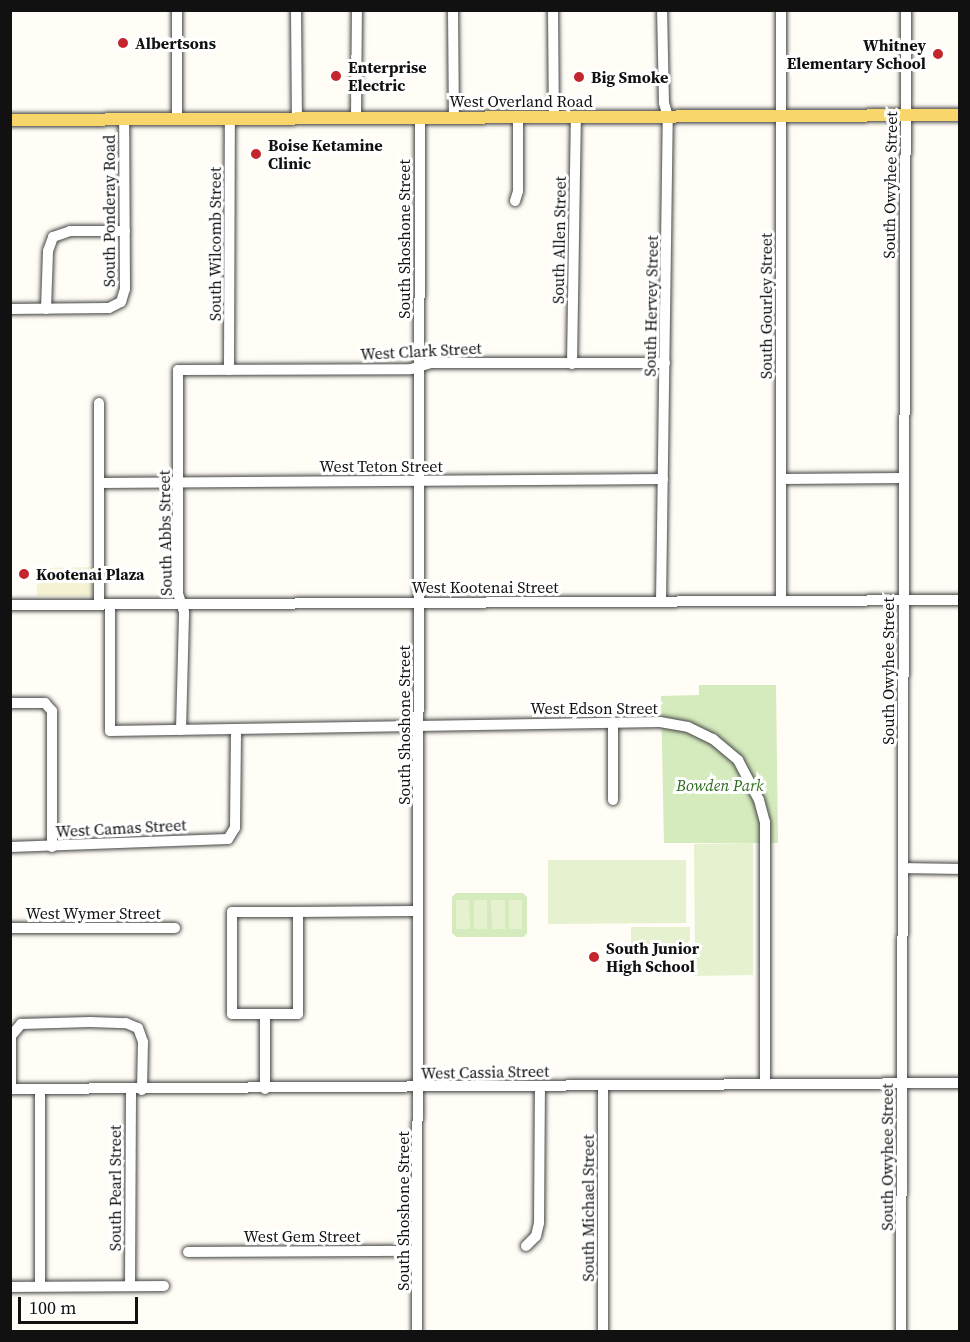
<!DOCTYPE html>
<html>
<head>
<meta charset="utf-8">
<style>
  body { margin:0 }
  #map { position:relative; width:970px; height:1342px; overflow:hidden; background:#fffdf5; font-family:"Source Serif 4",serif }
  div>[style] { position:absolute }
  .farmland>* { inset:0; background:#f6f3d4 }
  .green>* { inset:0; background:#d5ebbd }
  .pitch>* { inset:0; background:#e6f2cf }
  .roads { filter:drop-shadow(0 0 2px #444) drop-shadow(0 0 2px #444) }
  .minor>* { height:10px; margin:-5px; padding:0 5px; transform-origin:5px; border-radius:5px; background:#fff }
  .major>* { height:12px; margin:-6px; padding:0 6px; transform-origin:6px; border-radius:6px; background:#f9d66b }
  .dots>* { width:16px; height:16px; translate:-50% -50%; box-sizing:border-box; border:3px solid #fff; border-radius:50% }
  span { translate:-50% -50%; white-space:nowrap; text-align:center; line-height:1.15; -webkit-text-stroke:6px #fff; paint-order:stroke }
  .poi-label { font-size:16px; color:#111; font-weight:700 }
  .left { translate:0 -50%; text-align:left }
  .right { translate:-100% -50%; text-align:right }
  .street-label { font-size:16px; color:#111 }
  .park-label { font-size:16px; color:#2f6b1f; font-style:italic }
  .frame { position:absolute; inset:0; border:12px solid #111; pointer-events:none }
  .scale { position:absolute; left:18px; top:1297px; width:120px; height:27px; box-sizing:border-box; border:3px solid #111; border-top:0; padding-left:8px; font-size:18px; line-height:21px; white-space:nowrap; color:#111; -webkit-text-stroke:4px #fff; paint-order:stroke }
</style>
</head>
<body>
<div id="map">
  <div class="farmland">
    <i style="clip-path:polygon(95px 567px,93px 596px,37px 596px,36px 568px)"></i>
  </div>
  <div class="green">
    <i style="clip-path:polygon(699px 685px,776px 685px,778px 843px,664px 843px,661px 696px,699px 695px)"></i>
    <i style="clip-path:polygon(456px 893px,523px 893px,527px 897px,527px 933px,524px 937px,456px 937px,452px 933px,452px 897px)"></i>
  </div>
  <div class="pitch">
    <i style="clip-path:polygon(753px 843px,753px 975px,695px 976px,694px 844px)"></i>
    <i style="clip-path:polygon(548px 860px,686px 860px,686px 923px,548px 924px)"></i>
    <i style="clip-path:polygon(456px 900px,469px 900px,470px 929px,456px 929px)"></i>
    <i style="clip-path:polygon(474px 900px,487px 900px,487px 929px,474px 929px)"></i>
    <i style="clip-path:polygon(491px 900px,505px 900px,505px 929px,492px 929px)"></i>
    <i style="clip-path:polygon(509px 900px,522px 900px,522px 929px,509px 929px)"></i>
    <i style="clip-path:polygon(631px 927px,690px 927px,690px 945px,631px 946px)"></i>
  </div>
  <div class="roads">
    <div class="minor">
      <i style="left:177px;top:10px;width:109px;rotate:90deg"></i>
      <i style="left:296px;top:10px;width:109px;rotate:89.5deg"></i>
      <i style="left:453px;top:10px;width:108px;rotate:89.5deg"></i>
      <i style="left:553px;top:10px;width:107px;rotate:89.5deg"></i>
      <i style="left:781px;top:10px;width:591px;rotate:90deg"></i>
      <i style="left:356px;top:118px;width:108px;rotate:-89.5deg"></i>
      <i style="left:515px;top:201px;width:10px;rotate:-73deg"></i>
      <i style="left:518px;top:191px;width:73px;rotate:-90deg"></i>
      <i style="left:10px;top:309px;width:99px;rotate:-0.6deg"></i>
      <i style="left:109px;top:308px;width:13px;rotate:-27deg"></i>
      <i style="left:121px;top:302px;width:14px;rotate:-73deg"></i>
      <i style="left:125px;top:289px;width:170px;rotate:-90.3deg"></i>
      <i style="left:46px;top:309px;width:58px;rotate:-88deg"></i>
      <i style="left:48px;top:251px;width:15px;rotate:-70deg"></i>
      <i style="left:53px;top:237px;width:18px;rotate:-19deg"></i>
      <i style="left:70px;top:231px;width:55px"></i>
      <i style="left:572px;top:364px;width:247px;rotate:-89.1deg"></i>
      <i style="left:229px;top:370px;width:251px;rotate:-89.8deg"></i>
      <i style="left:782px;top:479px;width:121px;rotate:-0.5deg"></i>
      <i style="left:99px;top:483px;width:564px;rotate:-0.41deg"></i>
      <i style="left:661px;top:602px;width:485px;rotate:-89.2deg"></i>
      <i style="left:668px;top:117px;width:15px;rotate:-106deg"></i>
      <i style="left:664px;top:103px;width:93px;rotate:-91.2deg"></i>
      <i style="left:99px;top:604px;width:201px;rotate:-90deg"></i>
      <i style="left:10px;top:605px;width:950px;rotate:-0.3deg"></i>
      <i style="left:110px;top:605px;width:126px;rotate:90deg"></i>
      <i style="left:110px;top:731px;width:550px;rotate:-0.94deg"></i>
      <i style="left:660px;top:722px;width:28px;rotate:10deg"></i>
      <i style="left:688px;top:727px;width:28px;rotate:26deg"></i>
      <i style="left:713px;top:739px;width:33px;rotate:40deg"></i>
      <i style="left:738px;top:760px;width:45px;rotate:62.3deg"></i>
      <i style="left:759px;top:800px;width:23px;rotate:75deg"></i>
      <i style="left:765px;top:822px;width:262px;rotate:90deg"></i>
      <i style="left:10px;top:703px;width:35px"></i>
      <i style="left:45px;top:703px;width:11px;rotate:49deg"></i>
      <i style="left:52px;top:711px;width:136px;rotate:90deg"></i>
      <i style="left:181px;top:730px;width:118px;rotate:-88.5deg"></i>
      <i style="left:184px;top:612px;width:19px;rotate:-108deg"></i>
      <i style="left:178px;top:594px;width:224px;rotate:-90deg"></i>
      <i style="left:178px;top:370px;width:233px;rotate:-0.2deg"></i>
      <i style="left:411px;top:369px;width:21px;rotate:-17deg"></i>
      <i style="left:431px;top:363px;width:234px"></i>
      <i style="left:613px;top:800px;width:78px;rotate:-90deg"></i>
      <i style="left:10px;top:847px;width:218px;rotate:-2.1deg"></i>
      <i style="left:228px;top:839px;width:13px;rotate:-58deg"></i>
      <i style="left:235px;top:828px;width:98px;rotate:-89.4deg"></i>
      <i style="left:903px;top:868px;width:57px;rotate:1deg"></i>
      <i style="left:298px;top:912px;width:102px;rotate:90deg"></i>
      <i style="left:298px;top:1014px;width:66px;rotate:180deg"></i>
      <i style="left:232px;top:1014px;width:102px;rotate:-90deg"></i>
      <i style="left:232px;top:912px;width:66px"></i>
      <i style="left:298px;top:912px;width:113px;rotate:-0.5deg"></i>
      <i style="left:411px;top:911px;width:7px"></i>
      <i style="left:10px;top:928px;width:165px"></i>
      <i style="left:265px;top:1014px;width:75px;rotate:90deg"></i>
      <i style="left:10px;top:1089px;width:950px;rotate:-0.36deg"></i>
      <i style="left:11px;top:1089px;width:53px;rotate:-90deg"></i>
      <i style="left:11px;top:1036px;width:16px;rotate:-50deg"></i>
      <i style="left:21px;top:1024px;width:69px;rotate:-1.7deg"></i>
      <i style="left:90px;top:1022px;width:36px;rotate:2deg"></i>
      <i style="left:126px;top:1023px;width:13px;rotate:23deg"></i>
      <i style="left:138px;top:1028px;width:15px;rotate:70deg"></i>
      <i style="left:143px;top:1042px;width:48px;rotate:91.2deg"></i>
      <i style="left:526px;top:1246px;width:14px;rotate:-45deg"></i>
      <i style="left:536px;top:1236px;width:13px;rotate:-77deg"></i>
      <i style="left:539px;top:1223px;width:137px;rotate:-89.6deg"></i>
      <i style="left:188px;top:1252px;width:229px;rotate:-0.3deg"></i>
      <i style="left:40px;top:1286px;width:195px;rotate:-90deg"></i>
      <i style="left:130px;top:1286px;width:196px;rotate:-89.7deg"></i>
      <i style="left:10px;top:1287px;width:154px;rotate:-0.4deg"></i>
      <i style="left:417px;top:1332px;width:1214px;rotate:-89.86deg"></i>
      <i style="left:603px;top:1332px;width:247px;rotate:-90deg"></i>
      <i style="left:901px;top:1332px;width:1322px;rotate:-89.78deg"></i>
    </div>
    <div class="major">
      <i style="left:10px;top:120px;width:950px;rotate:-0.3deg"></i>
    </div>
  </div>
  <div class="dots">
    <i style="left:123px;top:43px;background:#c4262e"></i>
    <i style="left:938px;top:54px;background:#c4262e"></i>
    <i style="left:336px;top:76px;background:#c4262e"></i>
    <i style="left:579px;top:77px;background:#c4262e"></i>
    <i style="left:256px;top:154px;background:#c4262e"></i>
    <i style="left:24px;top:574px;background:#c4262e"></i>
    <i style="left:594px;top:957px;background:#c4262e"></i>
  </div>
  <div class="poi-label">
    <span class="left" style="left:135px;top:43px">Albertsons</span>
    <span class="right" style="left:926px;top:54px">Whitney<br>Elementary School</span>
    <span class="left" style="left:348px;top:76px">Enterprise<br>Electric</span>
    <span class="left" style="left:591px;top:77px">Big Smoke</span>
    <span class="left" style="left:268px;top:154px">Boise Ketamine<br>Clinic</span>
    <span class="left" style="left:36px;top:574px">Kootenai Plaza</span>
    <span class="left" style="left:606px;top:957px">South Junior<br>High School</span>
  </div>
  <div class="street-label">
    <span style="left:521px;top:101px">West Overland Road</span>
    <span style="left:890px;top:185px;rotate:-89deg">South Owyhee Street</span>
    <span style="left:109px;top:211px;rotate:-90deg">South Ponderay Road</span>
    <span style="left:404px;top:239px;rotate:-90deg">South Shoshone Street</span>
    <span style="left:559px;top:240px;rotate:-89deg">South Allen Street</span>
    <span style="left:215px;top:244px;rotate:-90deg">South Wilcomb Street</span>
    <span style="left:651px;top:306px;rotate:-89deg">South Hervey Street</span>
    <span style="left:766px;top:306px;rotate:-90deg">South Gourley Street</span>
    <span style="left:421px;top:351px;rotate:-3deg">West Clark Street</span>
    <span style="left:381px;top:466px">West Teton Street</span>
    <span style="left:165px;top:533px;rotate:-91deg">South Abbs Street</span>
    <span style="left:485px;top:587px">West Kootenai Street</span>
    <span style="left:888px;top:671px;rotate:-90deg">South Owyhee Street</span>
    <span style="left:594px;top:708px">West Edson Street</span>
    <span style="left:404px;top:725px;rotate:-90deg">South Shoshone Street</span>
    <span style="left:121px;top:828px;rotate:-3deg">West Camas Street</span>
    <span style="left:93px;top:913px">West Wymer Street</span>
    <span style="left:485px;top:1072px;rotate:-1deg">West Cassia Street</span>
    <span style="left:887px;top:1157px;rotate:-90deg">South Owyhee Street</span>
    <span style="left:115px;top:1188px;rotate:-90deg">South Pearl Street</span>
    <span style="left:588px;top:1208px;rotate:-90deg">South Michael Street</span>
    <span style="left:403px;top:1211px;rotate:-90deg">South Shoshone Street</span>
    <span style="left:302px;top:1236px">West Gem Street</span>
  </div>
  <div class="park-label">
    <span style="left:720px;top:785px">Bowden Park</span>
  </div>
  <div class="frame"></div>
  <div class="scale">100 m</div>
</div>
</body>
</html>
